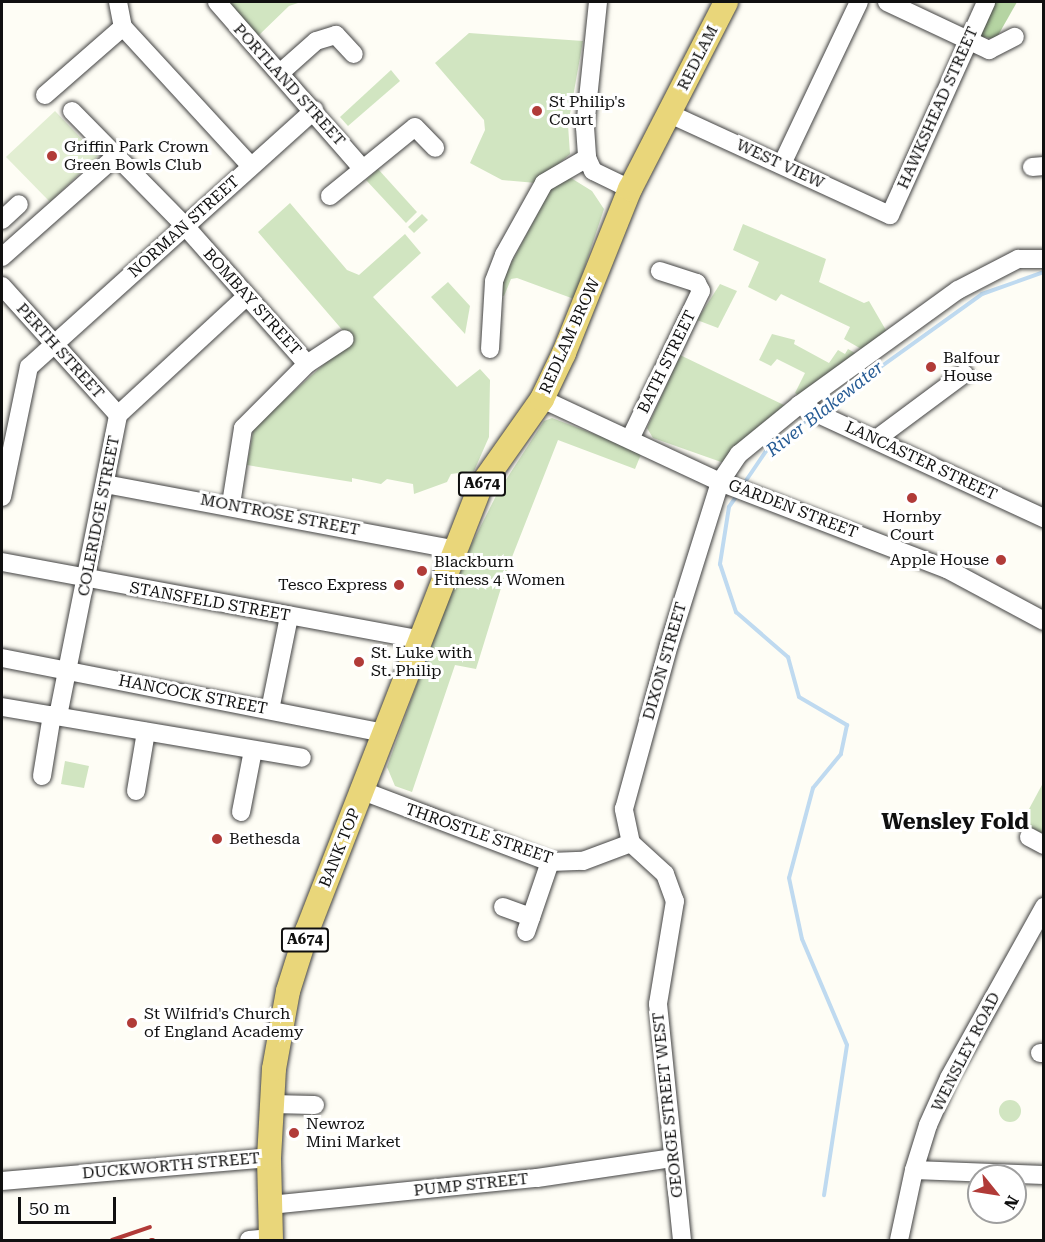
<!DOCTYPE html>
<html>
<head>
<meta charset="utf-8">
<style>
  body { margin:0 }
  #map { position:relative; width:1045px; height:1242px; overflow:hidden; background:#fefdf5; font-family:"Roboto Serif",serif }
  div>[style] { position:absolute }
  .green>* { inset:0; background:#d1e5c1 }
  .round { border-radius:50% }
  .forest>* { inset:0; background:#b5d4a2 }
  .pitch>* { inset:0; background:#e2eed2 }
  .stream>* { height:4px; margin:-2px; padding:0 2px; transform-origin:2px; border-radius:2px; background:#bfdaf0 }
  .roads { filter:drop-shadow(0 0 2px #434343) drop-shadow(0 0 2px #434343) }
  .minor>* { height:18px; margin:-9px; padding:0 9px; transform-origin:9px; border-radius:9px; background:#fff }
  .major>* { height:24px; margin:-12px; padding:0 12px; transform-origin:12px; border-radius:12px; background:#e9d67a }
  .rail>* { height:4px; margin:-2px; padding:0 2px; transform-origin:2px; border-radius:2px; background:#b13b38 }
  .dots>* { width:16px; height:16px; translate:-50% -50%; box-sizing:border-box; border:3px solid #fff; border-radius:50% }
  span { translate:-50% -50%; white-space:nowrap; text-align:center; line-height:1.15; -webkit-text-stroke:6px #fff; paint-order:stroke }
  .shield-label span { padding:2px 4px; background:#fff; border:2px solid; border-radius:4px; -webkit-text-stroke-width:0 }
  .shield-label { font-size:15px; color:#101010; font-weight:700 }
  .street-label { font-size:16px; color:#101010 }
  .poi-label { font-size:16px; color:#101010 }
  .left { translate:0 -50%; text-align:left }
  .right { translate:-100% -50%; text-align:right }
  .water-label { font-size:18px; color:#275c95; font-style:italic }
  .district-label { font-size:22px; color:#101010; font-weight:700 }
  .frame { position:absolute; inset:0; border:3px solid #101010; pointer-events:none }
  .north { position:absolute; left:967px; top:1164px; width:60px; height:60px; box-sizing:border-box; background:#fff; border:2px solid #9f9f9f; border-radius:50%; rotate:120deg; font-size:16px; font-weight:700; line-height:24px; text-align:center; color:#101010 }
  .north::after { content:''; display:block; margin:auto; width:21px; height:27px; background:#b13b38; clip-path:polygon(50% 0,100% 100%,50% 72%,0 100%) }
  .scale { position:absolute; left:18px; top:1197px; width:98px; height:27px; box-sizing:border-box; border:3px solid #101010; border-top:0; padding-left:8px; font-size:18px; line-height:21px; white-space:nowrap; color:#101010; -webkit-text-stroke:4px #fff; paint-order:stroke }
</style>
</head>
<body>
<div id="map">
  <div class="green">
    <i style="clip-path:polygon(227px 2px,301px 2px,289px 6px,258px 36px)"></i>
    <i style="clip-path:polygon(469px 33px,583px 41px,568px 125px,570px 154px,536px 183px,502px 180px,470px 163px,485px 130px,484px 120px,435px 63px)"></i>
    <i style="clip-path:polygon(391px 70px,400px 81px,348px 126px,340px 117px)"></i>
    <i style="clip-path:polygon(378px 169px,417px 212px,406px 223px,366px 180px)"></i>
    <i style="clip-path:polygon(571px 178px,592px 191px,604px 209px,574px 299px,517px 278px,511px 279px,504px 296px,499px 295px,501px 282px,552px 187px)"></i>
    <i style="clip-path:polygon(290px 203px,347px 270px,359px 275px,405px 234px,421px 253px,373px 297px,457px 387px,480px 369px,490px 380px,489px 437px,474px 471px,451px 474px,447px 482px,414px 494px,413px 484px,387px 479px,381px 484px,352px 478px,352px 482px,247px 465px,254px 427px,351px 340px,258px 232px)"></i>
    <i style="clip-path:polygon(422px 214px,428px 220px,414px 233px,408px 227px)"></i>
    <i style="clip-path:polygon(743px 224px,826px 259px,819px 282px,864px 303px,869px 301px,887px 332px,863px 350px,844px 339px,850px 327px,781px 294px,776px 301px,748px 287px,759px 262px,733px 250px)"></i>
    <i style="clip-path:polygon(448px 282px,470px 306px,465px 334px,431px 297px)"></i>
    <i style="clip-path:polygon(720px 284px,737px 291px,718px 328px,697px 320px)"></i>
    <i style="clip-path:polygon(772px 334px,795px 340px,794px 344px,829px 363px,838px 350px,845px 354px,848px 349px,857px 354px,800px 396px,795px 393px,805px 373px,777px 359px,771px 366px,759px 360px)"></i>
    <i style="clip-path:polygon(680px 355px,786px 406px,724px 463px,653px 438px,647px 428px)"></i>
    <i style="clip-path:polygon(552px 418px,642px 452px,635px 469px,558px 440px,505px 575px,476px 669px,455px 665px,412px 792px,395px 786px,387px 767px,457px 573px,498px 492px,544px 421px)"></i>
    <i style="clip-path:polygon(65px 761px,89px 766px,84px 788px,61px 784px)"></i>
    <i style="clip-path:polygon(1043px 783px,1043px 834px,1022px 822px)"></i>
    <i class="round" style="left:999px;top:1100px;width:22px;height:22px"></i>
  </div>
  <div class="forest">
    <i style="clip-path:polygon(992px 2px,1017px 2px,996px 39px,977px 36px)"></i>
  </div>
  <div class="pitch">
    <i style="clip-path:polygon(55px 111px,98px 156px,50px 202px,6px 157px)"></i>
  </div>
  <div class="stream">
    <i style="left:822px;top:409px;width:197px;rotate:-35.7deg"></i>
    <i style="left:982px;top:294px;width:66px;rotate:-19.5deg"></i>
    <i style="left:743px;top:485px;width:41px;rotate:-55.9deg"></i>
    <i style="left:766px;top:451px;width:56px;rotate:-37.1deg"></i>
    <i style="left:738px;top:494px;width:16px;rotate:125deg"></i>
    <i style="left:729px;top:507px;width:58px;rotate:99deg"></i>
    <i style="left:720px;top:564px;width:51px;rotate:71.6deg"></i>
    <i style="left:736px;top:612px;width:69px;rotate:40.9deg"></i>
    <i style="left:788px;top:657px;width:41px;rotate:74.6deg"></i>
    <i style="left:799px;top:697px;width:56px;rotate:30.3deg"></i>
    <i style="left:847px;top:725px;width:30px;rotate:102deg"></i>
    <i style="left:841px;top:754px;width:44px;rotate:129.5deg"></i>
    <i style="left:813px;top:788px;width:93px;rotate:104.9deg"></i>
    <i style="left:789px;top:878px;width:62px;rotate:78deg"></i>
    <i style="left:802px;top:939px;width:115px;rotate:67deg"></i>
    <i style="left:847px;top:1045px;width:152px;rotate:98.7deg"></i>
  </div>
  <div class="roads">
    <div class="minor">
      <i style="left:118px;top:2px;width:25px;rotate:79deg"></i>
      <i style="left:123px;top:27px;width:189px;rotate:47.4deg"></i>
      <i style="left:217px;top:2px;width:220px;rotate:48.9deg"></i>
      <i style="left:598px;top:2px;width:126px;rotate:95.9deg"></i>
      <i style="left:585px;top:127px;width:31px;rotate:86deg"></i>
      <i style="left:587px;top:158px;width:14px;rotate:65deg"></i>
      <i style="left:593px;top:171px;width:41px;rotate:25.9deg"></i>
      <i style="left:887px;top:2px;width:113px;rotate:25.2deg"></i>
      <i style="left:989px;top:50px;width:29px;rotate:-27deg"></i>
      <i style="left:280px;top:73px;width:48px;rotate:-41.6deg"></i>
      <i style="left:316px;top:41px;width:21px;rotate:-17deg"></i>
      <i style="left:336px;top:35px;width:26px;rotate:47deg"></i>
      <i style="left:45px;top:95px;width:103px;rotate:-41.1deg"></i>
      <i style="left:72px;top:111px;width:161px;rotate:45.5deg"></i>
      <i style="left:185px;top:226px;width:184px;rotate:48.5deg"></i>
      <i style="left:670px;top:114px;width:242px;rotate:24.7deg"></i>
      <i style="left:890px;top:215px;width:234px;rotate:-65.7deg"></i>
      <i style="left:782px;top:164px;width:179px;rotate:-64.6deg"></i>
      <i style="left:1032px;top:167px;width:12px;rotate:-5deg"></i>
      <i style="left:330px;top:196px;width:109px;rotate:-39.1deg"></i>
      <i style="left:415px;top:127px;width:29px;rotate:46deg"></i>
      <i style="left:2px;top:220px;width:23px;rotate:-43deg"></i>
      <i style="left:2px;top:257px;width:152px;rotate:-41.5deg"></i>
      <i style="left:2px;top:286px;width:173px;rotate:48deg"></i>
      <i style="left:490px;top:349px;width:68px;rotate:-86.6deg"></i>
      <i style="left:494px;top:281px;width:28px;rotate:-69deg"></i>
      <i style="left:504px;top:255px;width:82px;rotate:-60.9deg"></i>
      <i style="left:544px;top:183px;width:50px;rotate:-30.2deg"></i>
      <i style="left:542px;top:399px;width:196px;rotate:25deg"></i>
      <i style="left:720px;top:482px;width:243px;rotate:21deg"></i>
      <i style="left:947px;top:569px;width:110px;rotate:28.2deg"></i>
      <i style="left:799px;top:405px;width:270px;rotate:24.8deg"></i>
      <i style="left:631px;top:437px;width:162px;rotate:-64.4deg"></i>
      <i style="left:701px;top:291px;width:9px;rotate:-117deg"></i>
      <i style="left:697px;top:283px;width:39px;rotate:-162deg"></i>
      <i style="left:875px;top:440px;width:111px;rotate:-36.6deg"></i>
      <i style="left:105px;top:484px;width:355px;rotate:10.6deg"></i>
      <i style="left:2px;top:497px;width:133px;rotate:-78.3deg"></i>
      <i style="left:29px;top:367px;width:384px;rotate:-42deg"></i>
      <i style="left:231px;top:504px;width:77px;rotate:-81deg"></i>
      <i style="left:243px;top:428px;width:91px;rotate:-45deg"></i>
      <i style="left:307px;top:364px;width:45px;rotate:-33.3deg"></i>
      <i style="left:2px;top:562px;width:424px;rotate:10.5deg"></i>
      <i style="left:2px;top:658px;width:390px;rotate:11.1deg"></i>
      <i style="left:2px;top:707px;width:304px;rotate:9.6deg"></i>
      <i style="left:270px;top:710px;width:95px;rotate:-78.5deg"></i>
      <i style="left:58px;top:716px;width:307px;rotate:-78.7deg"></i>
      <i style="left:118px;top:415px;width:174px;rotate:-42.7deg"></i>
      <i style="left:42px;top:776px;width:62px;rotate:-80.7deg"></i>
      <i style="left:136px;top:791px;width:60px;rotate:-80.4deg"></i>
      <i style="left:363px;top:791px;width:200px;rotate:20.8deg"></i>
      <i style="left:550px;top:862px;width:33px;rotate:-2deg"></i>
      <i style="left:583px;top:861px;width:51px;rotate:-20.6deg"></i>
      <i style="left:241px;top:812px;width:63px;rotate:-79deg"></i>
      <i style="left:1029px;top:837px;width:17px;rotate:28deg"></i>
      <i style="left:631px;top:843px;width:35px;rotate:-102deg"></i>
      <i style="left:624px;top:809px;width:170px;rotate:-74.7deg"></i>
      <i style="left:669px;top:645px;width:171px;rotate:-72.6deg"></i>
      <i style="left:720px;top:482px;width:34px;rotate:-56deg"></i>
      <i style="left:739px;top:454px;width:77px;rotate:-39.2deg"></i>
      <i style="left:799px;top:405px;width:196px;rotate:-35.9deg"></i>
      <i style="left:958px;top:290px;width:68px;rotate:-27.3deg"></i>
      <i style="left:1018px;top:259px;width:26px"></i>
      <i style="left:631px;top:843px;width:46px;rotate:42.4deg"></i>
      <i style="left:665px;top:874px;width:29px;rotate:70deg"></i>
      <i style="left:675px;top:901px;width:104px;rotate:99.4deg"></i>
      <i style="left:658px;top:1004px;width:237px;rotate:84.2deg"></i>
      <i style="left:503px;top:907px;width:30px;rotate:20deg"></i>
      <i style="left:526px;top:932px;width:74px;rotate:-71.1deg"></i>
      <i style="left:1040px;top:1053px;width:4px"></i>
      <i style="left:271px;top:1104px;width:44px;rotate:1.3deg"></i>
      <i style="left:914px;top:1170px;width:130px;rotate:2.2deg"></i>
      <i style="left:2px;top:1181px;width:268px;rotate:-4.9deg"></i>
      <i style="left:270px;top:1205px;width:268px;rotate:-5.8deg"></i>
      <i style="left:537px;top:1178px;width:136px;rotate:-8.4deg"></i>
      <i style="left:249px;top:1240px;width:22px;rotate:-5deg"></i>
      <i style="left:899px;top:1240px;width:72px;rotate:-77.9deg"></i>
      <i style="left:914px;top:1170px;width:47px;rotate:-72.7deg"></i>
      <i style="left:928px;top:1125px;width:51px;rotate:-65.9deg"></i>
      <i style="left:949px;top:1078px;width:196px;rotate:-60.9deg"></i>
    </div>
    <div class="major">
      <i style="left:271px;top:1240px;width:82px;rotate:-91.4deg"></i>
      <i style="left:269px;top:1158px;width:89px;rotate:-86.8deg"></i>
      <i style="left:274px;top:1069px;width:79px;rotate:-79.8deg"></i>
      <i style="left:288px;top:991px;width:63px;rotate:-72.4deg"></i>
      <i style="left:307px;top:931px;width:477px;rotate:-68.7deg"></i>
      <i style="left:480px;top:487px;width:108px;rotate:-54.8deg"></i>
      <i style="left:542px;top:399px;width:51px;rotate:-64.4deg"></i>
      <i style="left:564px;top:353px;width:177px;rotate:-68.1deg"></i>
      <i style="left:630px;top:189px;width:210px;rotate:-62.8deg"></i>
    </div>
  </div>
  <div class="rail">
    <i style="left:112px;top:1240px;width:40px;rotate:-18.9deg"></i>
    <i style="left:151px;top:1240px;width:2px"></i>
  </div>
  <div class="dots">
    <i style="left:537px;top:111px;background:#b13b38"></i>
    <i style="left:52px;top:156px;background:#b13b38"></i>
    <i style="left:931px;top:367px;background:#b13b38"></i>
    <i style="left:912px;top:498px;background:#b13b38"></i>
    <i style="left:1001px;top:560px;background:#b13b38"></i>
    <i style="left:422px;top:571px;background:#b13b38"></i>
    <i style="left:399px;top:585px;background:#b13b38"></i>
    <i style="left:359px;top:662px;background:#b13b38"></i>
    <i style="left:217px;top:839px;background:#b13b38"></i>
    <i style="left:132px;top:1023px;background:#b13b38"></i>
    <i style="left:294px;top:1133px;background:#b13b38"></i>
  </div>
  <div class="shield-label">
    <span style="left:482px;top:484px">A674</span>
    <span style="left:305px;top:940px">A674</span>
  </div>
  <div class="street-label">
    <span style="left:698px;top:58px;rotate:-63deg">REDLAM</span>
    <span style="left:289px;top:85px;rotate:48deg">PORTLAND STREET</span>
    <span style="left:938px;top:108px;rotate:-66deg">HAWKSHEAD STREET</span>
    <span style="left:780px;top:164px;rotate:25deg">WEST VIEW</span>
    <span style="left:184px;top:227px;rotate:-42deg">NORMAN STREET</span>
    <span style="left:252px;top:302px;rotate:48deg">BOMBAY STREET</span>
    <span style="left:570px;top:336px;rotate:-66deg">REDLAM BROW</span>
    <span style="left:60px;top:351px;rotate:48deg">PERTH STREET</span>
    <span style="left:667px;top:362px;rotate:-64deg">BATH STREET</span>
    <span style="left:921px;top:461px;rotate:25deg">LANCASTER STREET</span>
    <span style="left:793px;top:509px;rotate:21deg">GARDEN STREET</span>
    <span style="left:280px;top:515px;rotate:11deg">MONTROSE STREET</span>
    <span style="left:99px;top:516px;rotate:-79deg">COLERIDGE STREET</span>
    <span style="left:210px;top:602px;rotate:10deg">STANSFELD STREET</span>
    <span style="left:665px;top:661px;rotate:-74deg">DIXON STREET</span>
    <span style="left:193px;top:695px;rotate:11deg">HANCOCK STREET</span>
    <span style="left:479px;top:834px;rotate:19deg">THROSTLE STREET</span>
    <span style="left:340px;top:848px;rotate:-68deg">BANK TOP</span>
    <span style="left:966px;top:1052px;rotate:-63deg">WENSLEY ROAD</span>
    <span style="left:668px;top:1105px;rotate:-96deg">GEORGE STREET WEST</span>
    <span style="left:171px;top:1166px;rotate:-5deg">DUCKWORTH STREET</span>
    <span style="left:471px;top:1185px;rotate:-6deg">PUMP STREET</span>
  </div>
  <div class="poi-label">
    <span class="left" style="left:549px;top:111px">St Philip's<br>Court</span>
    <span class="left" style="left:64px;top:156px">Griffin Park Crown<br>Green Bowls Club</span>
    <span class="left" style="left:943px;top:367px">Balfour<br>House</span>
    <span style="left:912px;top:526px">Hornby<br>Court</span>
    <span class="right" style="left:989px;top:560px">Apple House</span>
    <span class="left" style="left:434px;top:571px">Blackburn<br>Fitness 4 Women</span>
    <span class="right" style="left:387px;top:585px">Tesco Express</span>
    <span class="left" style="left:371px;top:662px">St. Luke with<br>St. Philip</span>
    <span class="left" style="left:229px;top:839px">Bethesda</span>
    <span class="left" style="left:144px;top:1023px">St Wilfrid's Church<br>of England Academy</span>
    <span class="left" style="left:306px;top:1133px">Newroz<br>Mini Market</span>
  </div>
  <div class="water-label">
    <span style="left:825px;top:409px;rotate:-38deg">River Blakewater</span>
  </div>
  <div class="district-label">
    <span style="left:955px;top:822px">Wensley Fold</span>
  </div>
  <div class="frame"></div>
  <div class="north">N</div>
  <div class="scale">50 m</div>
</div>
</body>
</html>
